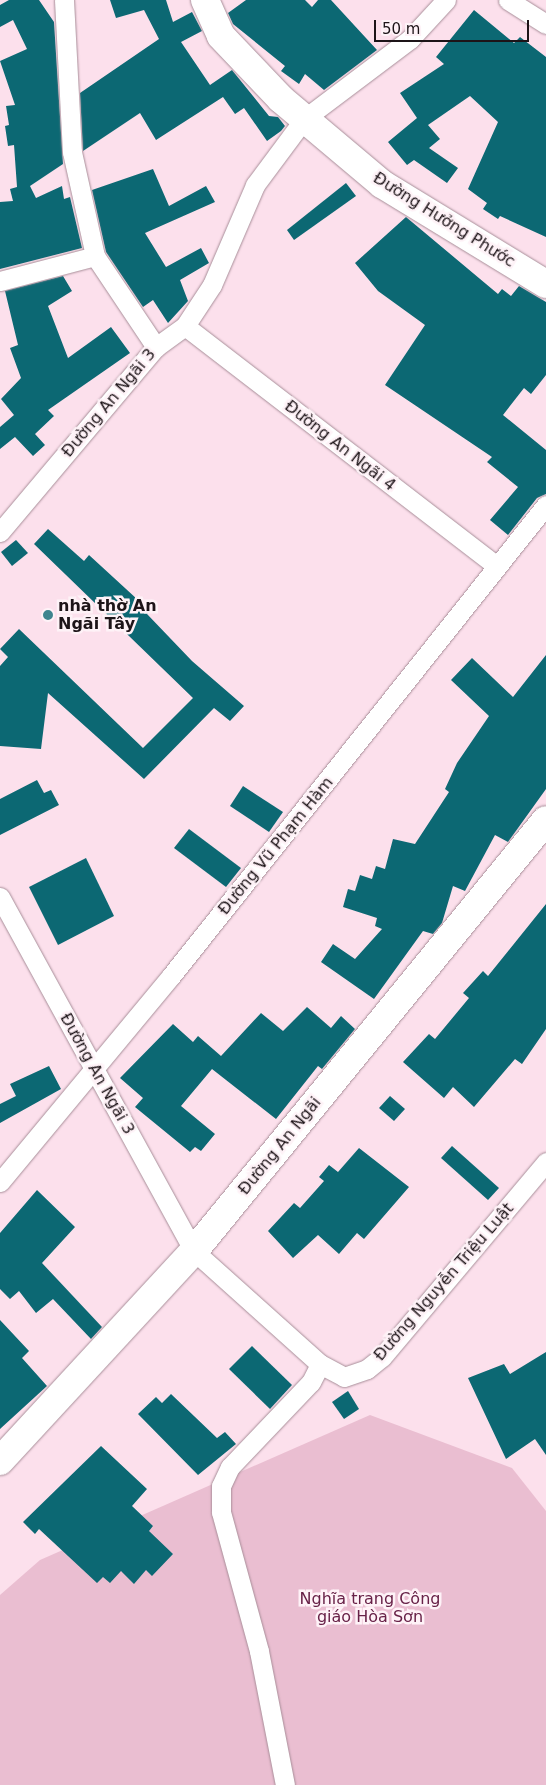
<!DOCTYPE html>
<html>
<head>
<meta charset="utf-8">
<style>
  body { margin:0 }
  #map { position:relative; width:546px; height:1785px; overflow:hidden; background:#fce0ec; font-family:"DejaVu Sans",sans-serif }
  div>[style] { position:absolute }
  .green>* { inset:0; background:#eabed1 }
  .building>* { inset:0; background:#0c6873 }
  .roads { filter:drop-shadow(0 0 1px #a88e99) drop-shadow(0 0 1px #a88e99) }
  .street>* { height:19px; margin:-9.5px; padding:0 9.5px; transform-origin:9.5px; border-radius:9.5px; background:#fff }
  .secondary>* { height:28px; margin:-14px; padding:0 14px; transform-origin:14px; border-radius:14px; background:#fff }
  .dots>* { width:14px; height:14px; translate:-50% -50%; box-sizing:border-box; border:2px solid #fef2f7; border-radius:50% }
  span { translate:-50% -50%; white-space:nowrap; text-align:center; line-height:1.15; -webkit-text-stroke:5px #fef2f7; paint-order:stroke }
  .street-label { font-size:16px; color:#1d1418 }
  .poi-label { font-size:16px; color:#1d1418; font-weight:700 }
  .left { translate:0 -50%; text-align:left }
  .park-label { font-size:16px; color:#682248 }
  .scale { position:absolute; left:374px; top:20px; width:155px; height:22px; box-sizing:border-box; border:2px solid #1d1418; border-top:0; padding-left:6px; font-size:15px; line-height:18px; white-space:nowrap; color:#1d1418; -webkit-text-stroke:4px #fef2f7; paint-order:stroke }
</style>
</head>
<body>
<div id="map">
  <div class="green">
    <i style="clip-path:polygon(370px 1415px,512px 1468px,546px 1511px,546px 1785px,0 1785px,0 1595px,40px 1560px)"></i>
  </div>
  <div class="building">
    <i style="clip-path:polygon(9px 0,39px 0,54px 22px,63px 164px,30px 186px,36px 198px,62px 186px,64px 199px,70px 197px,82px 248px,0 269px,0 202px,13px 201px,10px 189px,17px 187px,14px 145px,8px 146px,5px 126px,9px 125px,6px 106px,15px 105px,0 61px,27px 49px,13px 20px,0 27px,0 5px)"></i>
    <i style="clip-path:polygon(110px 0,166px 0,173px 22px,192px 12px,202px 31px,181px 42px,210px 85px,232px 70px,269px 116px,278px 117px,285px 126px,281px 131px,267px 141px,244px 108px,235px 114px,223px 97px,156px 140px,140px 113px,83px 151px,80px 93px,159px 39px,144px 10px,116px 18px)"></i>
    <i style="clip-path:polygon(246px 0,305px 0,312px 7px,318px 0,331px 0,377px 50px,324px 90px,305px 74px,299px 84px,281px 71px,285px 66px,233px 24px,228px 13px)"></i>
    <i style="clip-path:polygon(474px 10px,514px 43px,520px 37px,546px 57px,546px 237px,500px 216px,498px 219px,483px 209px,487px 203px,468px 189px,498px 122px,470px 96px,428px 125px,440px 139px,429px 148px,458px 168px,447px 183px,414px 160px,407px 165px,388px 142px,417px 118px,400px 93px,444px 64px,436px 57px)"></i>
    <i style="clip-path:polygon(153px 169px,169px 206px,206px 186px,215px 202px,145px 233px,166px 267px,201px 248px,209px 263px,180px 280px,188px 301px,168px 323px,153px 300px,143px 307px,106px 252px,92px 190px)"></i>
    <i style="clip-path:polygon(346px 183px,356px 196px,294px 240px,287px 230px)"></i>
    <i style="clip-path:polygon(406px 217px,498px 294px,502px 289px,511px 296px,519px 286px,546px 302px,546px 375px,531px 394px,524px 388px,503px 415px,546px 450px,546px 494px,537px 498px,508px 535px,490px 520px,518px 487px,487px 462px,492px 457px,385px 385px,425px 325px,378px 291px,355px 263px)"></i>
    <i style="clip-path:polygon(63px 276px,72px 291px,48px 306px,68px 358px,111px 327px,130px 353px,48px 410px,54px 416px,35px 434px,45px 445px,33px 456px,15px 437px,0 449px,0 427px,14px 415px,1px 399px,21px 378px,10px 348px,18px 345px,5px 291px)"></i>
    <i style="clip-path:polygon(48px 529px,84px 561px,89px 555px,150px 611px,147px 614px,192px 661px,244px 706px,230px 721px,214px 708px,144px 779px,48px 693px,41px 749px,0 746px,0 666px,8px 657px,0 649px,19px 629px,143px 748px,193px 698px,34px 544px)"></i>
    <i style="clip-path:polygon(16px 540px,28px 553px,12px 566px,1px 552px)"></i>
    <i style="clip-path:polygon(546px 655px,546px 789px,508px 842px,495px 835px,465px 891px,453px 886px,442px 923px,433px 934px,423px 931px,374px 999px,321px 962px,333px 944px,355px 959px,382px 929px,375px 926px,377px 918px,343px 907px,348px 889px,355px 891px,360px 875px,372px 879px,376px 866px,385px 869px,393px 839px,415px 844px,449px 792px,445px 789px,457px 763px,489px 716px,451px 680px,472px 658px,513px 697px)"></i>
    <i style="clip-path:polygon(37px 780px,44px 793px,51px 790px,59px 805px,0 835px,0 799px)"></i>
    <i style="clip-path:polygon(243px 786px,283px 812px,269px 832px,230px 806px)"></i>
    <i style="clip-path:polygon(189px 829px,241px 868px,226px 887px,174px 848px)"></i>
    <i style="clip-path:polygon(86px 858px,114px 916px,58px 945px,29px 887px)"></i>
    <i style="clip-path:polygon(546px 904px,546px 1029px,522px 1064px,515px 1059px,474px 1107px,453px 1087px,444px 1098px,403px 1062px,429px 1034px,435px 1039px,469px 998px,463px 993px,483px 971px,488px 976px)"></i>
    <i style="clip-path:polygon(307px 1007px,331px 1028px,341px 1016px,355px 1029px,322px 1069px,318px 1066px,276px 1119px,212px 1069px,181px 1106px,215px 1134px,201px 1151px,195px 1147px,190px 1152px,135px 1107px,143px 1098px,120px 1078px,173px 1024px,193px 1042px,198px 1036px,221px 1056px,261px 1013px,283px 1031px)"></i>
    <i style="clip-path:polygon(49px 1066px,61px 1089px,0 1123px,0 1104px,16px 1096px,10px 1084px)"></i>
    <i style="clip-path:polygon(390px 1096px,405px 1109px,394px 1121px,379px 1108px)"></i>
    <i style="clip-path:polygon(452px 1146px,499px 1188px,488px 1200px,441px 1158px)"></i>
    <i style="clip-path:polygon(359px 1148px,409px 1187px,364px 1239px,357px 1233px,339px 1254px,318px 1235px,293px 1258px,268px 1231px,294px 1203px,300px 1208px,324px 1181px,319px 1177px,329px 1165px,338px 1172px)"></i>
    <i style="clip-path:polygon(37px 1190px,75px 1227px,42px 1263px,102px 1327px,91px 1339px,53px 1299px,36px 1313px,19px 1291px,10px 1299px,0 1289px,0 1233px)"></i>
    <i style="clip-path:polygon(0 1320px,29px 1351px,22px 1358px,47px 1386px,0 1429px)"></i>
    <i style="clip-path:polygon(252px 1346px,292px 1385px,270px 1409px,229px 1369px)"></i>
    <i style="clip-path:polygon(546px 1352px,546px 1455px,535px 1439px,506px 1459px,468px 1378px,504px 1364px,510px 1374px)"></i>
    <i style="clip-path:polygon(348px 1391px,359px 1409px,344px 1419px,332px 1402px)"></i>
    <i style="clip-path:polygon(171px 1394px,217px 1438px,225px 1432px,236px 1444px,198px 1475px,138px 1414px,156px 1397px,162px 1403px)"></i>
    <i style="clip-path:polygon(101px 1446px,147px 1489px,132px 1506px,153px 1526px,149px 1531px,173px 1554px,152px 1576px,146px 1570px,134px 1584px,121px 1571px,110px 1583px,103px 1577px,97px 1583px,39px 1529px,35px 1534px,23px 1522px)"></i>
  </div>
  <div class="roads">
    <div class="street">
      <i style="left:64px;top:0;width:152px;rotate:87deg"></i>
      <i style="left:72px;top:152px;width:107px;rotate:77.5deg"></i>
      <i style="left:95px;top:256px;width:110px;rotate:56.2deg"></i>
      <i style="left:508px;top:0;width:45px;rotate:32.3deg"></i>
      <i style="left:0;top:281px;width:98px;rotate:-14.7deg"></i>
      <i style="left:185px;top:326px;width:391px;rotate:37.6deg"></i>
      <i style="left:0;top:532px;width:242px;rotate:-49.9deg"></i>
      <i style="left:156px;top:347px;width:36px;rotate:-36deg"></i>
      <i style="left:185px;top:326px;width:49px;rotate:-56.6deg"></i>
      <i style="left:212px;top:285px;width:109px;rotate:-66.7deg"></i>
      <i style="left:255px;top:185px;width:82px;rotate:-53.4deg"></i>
      <i style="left:304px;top:119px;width:133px;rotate:-37deg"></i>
      <i style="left:410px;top:39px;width:53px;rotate:-47.3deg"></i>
      <i style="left:0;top:897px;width:404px;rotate:61.3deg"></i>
      <i style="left:194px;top:1251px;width:169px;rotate:41.9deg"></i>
      <i style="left:320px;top:1364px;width:27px;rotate:28deg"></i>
      <i style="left:344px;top:1377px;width:24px;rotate:-19deg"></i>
      <i style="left:367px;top:1369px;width:19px;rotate:-39deg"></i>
      <i style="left:382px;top:1357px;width:255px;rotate:-49.9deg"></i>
      <i style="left:0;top:1182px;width:268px;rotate:-50.3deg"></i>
      <i style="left:171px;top:976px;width:602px;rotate:-51.47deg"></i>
      <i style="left:285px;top:1785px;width:136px;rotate:-101deg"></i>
      <i style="left:259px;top:1651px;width:144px;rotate:-105.3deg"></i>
      <i style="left:221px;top:1512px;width:26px;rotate:-90deg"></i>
      <i style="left:221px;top:1486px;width:21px;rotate:-65deg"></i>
      <i style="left:230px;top:1467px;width:117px;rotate:-46.4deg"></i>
      <i style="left:311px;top:1382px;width:20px;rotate:-63deg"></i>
    </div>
    <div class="secondary">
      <i style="left:205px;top:0;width:39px;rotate:66deg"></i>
      <i style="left:221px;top:36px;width:87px;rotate:46.4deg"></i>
      <i style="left:281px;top:99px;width:132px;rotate:40.1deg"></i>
      <i style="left:382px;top:184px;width:192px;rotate:31.4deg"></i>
      <i style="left:0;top:1461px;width:286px;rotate:-47.3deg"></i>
      <i style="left:194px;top:1251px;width:556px;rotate:-50.76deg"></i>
    </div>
  </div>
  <div class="dots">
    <i style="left:48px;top:615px;background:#3e858f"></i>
  </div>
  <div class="street-label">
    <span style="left:444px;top:220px;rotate:32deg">Đường Hưởng Phước</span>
    <span style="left:109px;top:403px;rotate:-50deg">Đường An Ngãi 3</span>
    <span style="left:340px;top:446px;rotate:38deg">Đường An Ngãi 4</span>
    <span style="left:276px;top:846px;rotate:-51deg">Đường Vũ Phạm Hàm</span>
    <span style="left:97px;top:1074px;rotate:61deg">Đường An Ngãi 3</span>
    <span style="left:280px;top:1146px;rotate:-51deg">Đường An Ngãi</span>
    <span style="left:444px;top:1282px;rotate:-49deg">Đường Nguyễn Triệu Luật</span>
  </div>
  <div class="poi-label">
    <span class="left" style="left:58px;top:615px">nhà thờ An<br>Ngãi Tây</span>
  </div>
  <div class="park-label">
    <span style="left:370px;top:1608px">Nghĩa trang Công<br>giáo Hòa Sơn</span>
  </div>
  <div class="scale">50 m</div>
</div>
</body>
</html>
